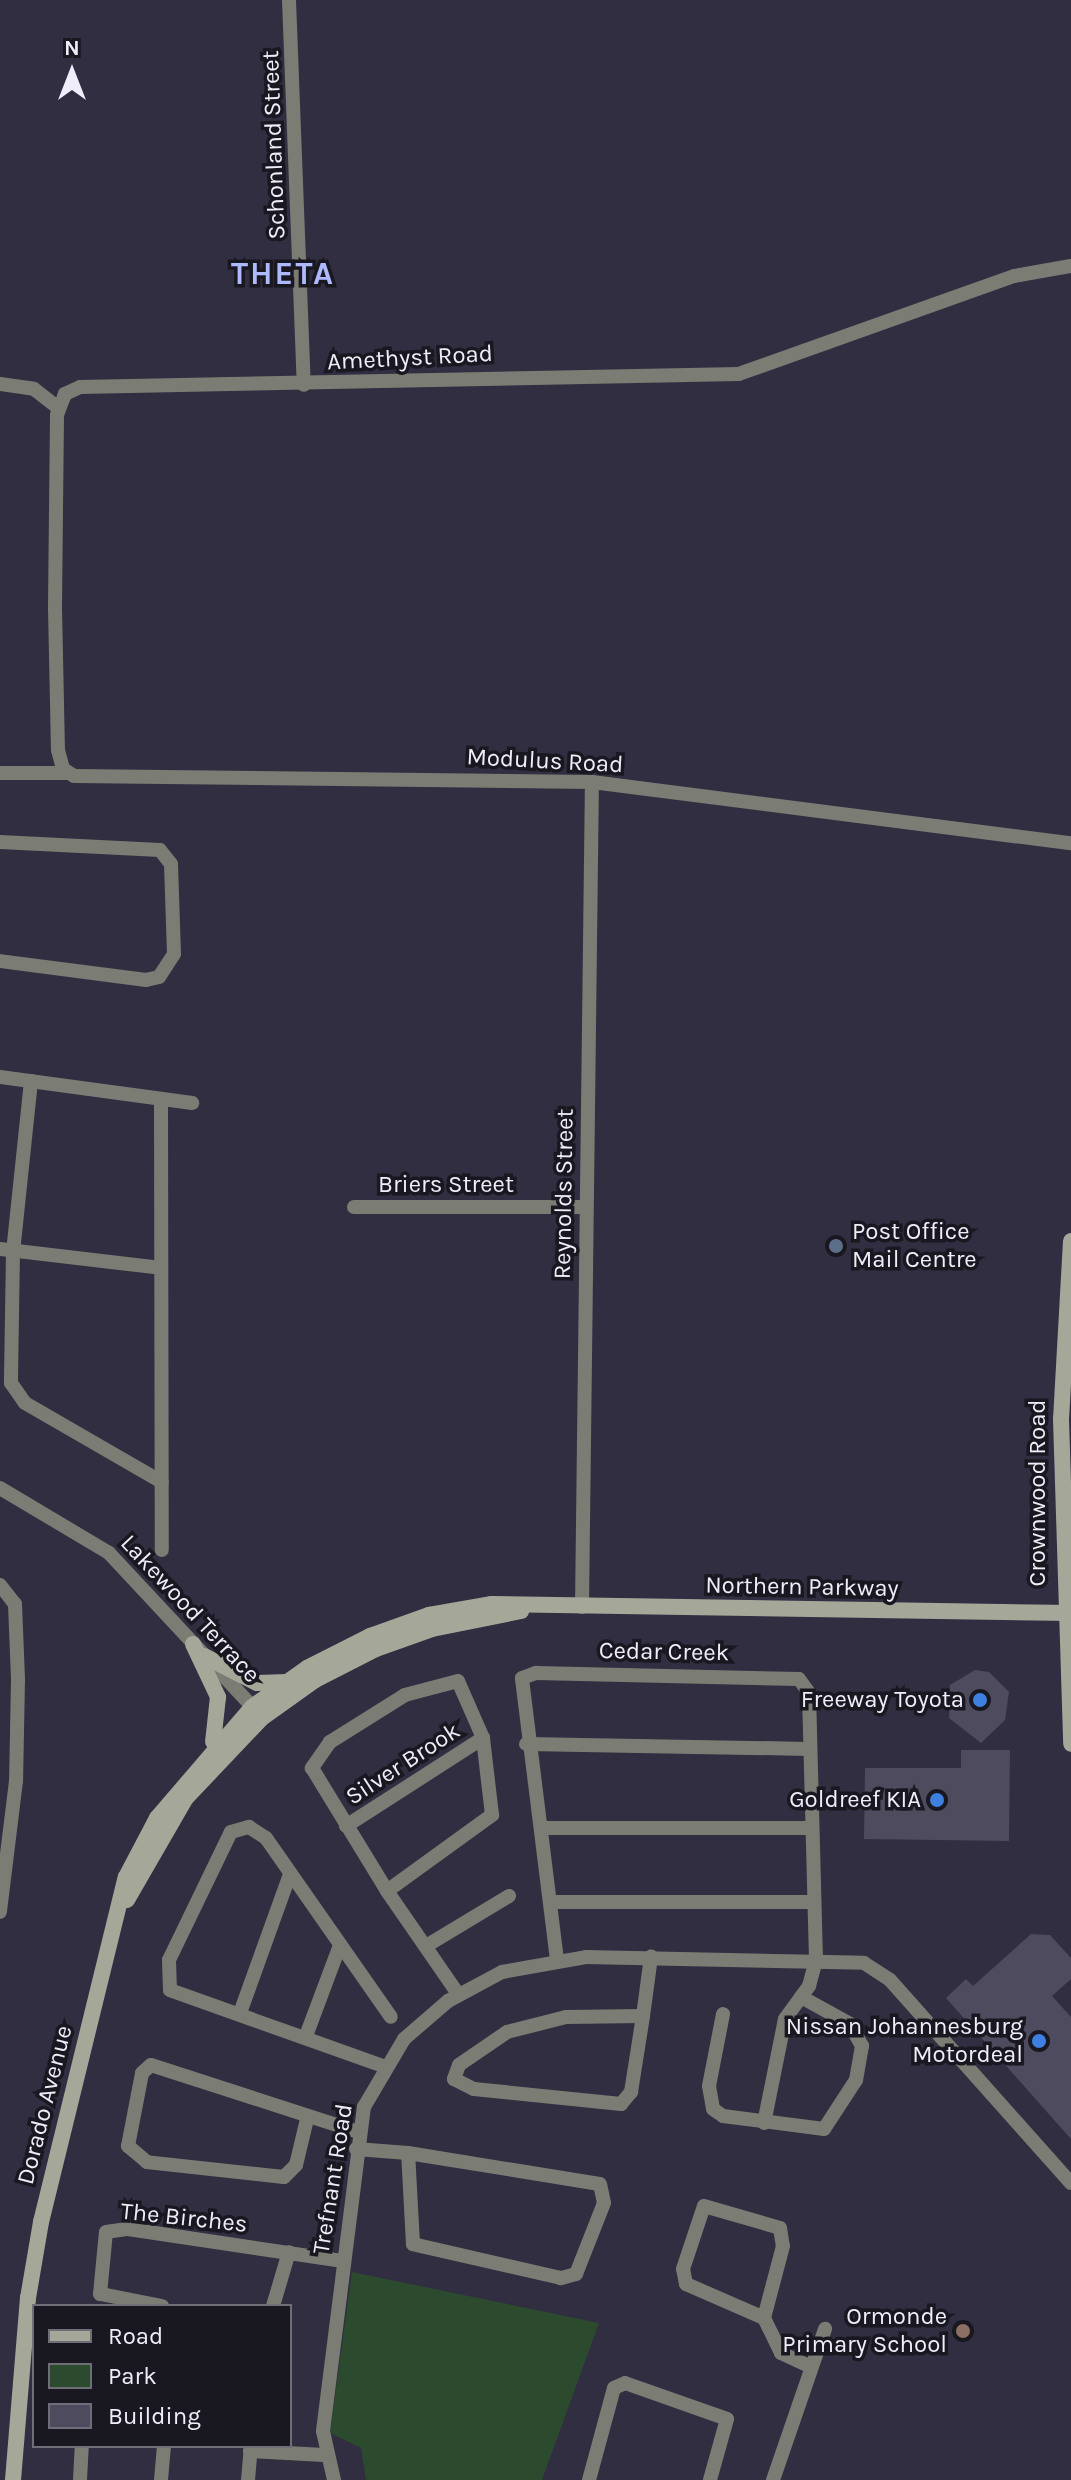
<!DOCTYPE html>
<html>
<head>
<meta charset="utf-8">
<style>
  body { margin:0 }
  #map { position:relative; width:1071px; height:2480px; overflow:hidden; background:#312e41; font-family:Karla,sans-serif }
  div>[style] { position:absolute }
  .green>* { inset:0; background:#2c4a2e }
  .building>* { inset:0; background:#4e4b5e }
  .street>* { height:14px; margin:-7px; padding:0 7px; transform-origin:7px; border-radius:7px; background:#7b7d74 }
  .secondary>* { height:16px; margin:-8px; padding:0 8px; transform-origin:8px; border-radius:8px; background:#a5a899 }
  .dots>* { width:22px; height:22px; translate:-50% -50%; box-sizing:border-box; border:4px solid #191820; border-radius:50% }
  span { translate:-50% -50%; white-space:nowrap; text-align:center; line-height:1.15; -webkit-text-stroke:7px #191820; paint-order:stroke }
  .street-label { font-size:24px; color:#efedfa }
  .poi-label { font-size:24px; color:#efedfa }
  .left { translate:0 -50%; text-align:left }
  .right { translate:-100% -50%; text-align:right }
  .district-label { font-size:32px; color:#aeb9ff; font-weight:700; letter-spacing:2px }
  .legend { position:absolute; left:32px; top:2304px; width:260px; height:144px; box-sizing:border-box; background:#191820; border:2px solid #6f6d77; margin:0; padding:10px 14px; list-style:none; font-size:24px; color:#efedfa }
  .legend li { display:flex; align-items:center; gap:16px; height:40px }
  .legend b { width:40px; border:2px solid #6f6d77 }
  .north { position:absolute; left:32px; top:32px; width:80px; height:80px; -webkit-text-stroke:6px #191820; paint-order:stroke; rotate:0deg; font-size:22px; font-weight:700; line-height:32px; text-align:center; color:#efedfa }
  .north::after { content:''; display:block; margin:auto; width:28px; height:36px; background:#efedfa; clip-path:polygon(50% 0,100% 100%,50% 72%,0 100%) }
</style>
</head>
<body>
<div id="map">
  <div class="green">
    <i style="clip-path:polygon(352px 2272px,599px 2323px,542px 2480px,366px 2480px,361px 2448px,330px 2433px)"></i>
  </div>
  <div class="building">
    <i style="clip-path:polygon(975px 1670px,989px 1672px,1009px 1692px,1005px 1720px,981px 1743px,949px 1718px,950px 1685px)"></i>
    <i style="clip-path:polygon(961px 1750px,1010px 1750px,1009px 1841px,864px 1839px,865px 1768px,961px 1768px)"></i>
    <i style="clip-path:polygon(1031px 1934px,1050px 1935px,1071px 1958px,1071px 1979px,1052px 1996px,1071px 2017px,1071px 2139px,946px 1998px,966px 1979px,973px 1986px)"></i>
  </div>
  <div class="street">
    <i style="left:289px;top:0;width:385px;rotate:87.8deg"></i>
    <i style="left:1071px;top:266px;width:58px;rotate:170deg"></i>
    <i style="left:1014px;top:276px;width:292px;rotate:160.4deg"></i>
    <i style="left:739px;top:374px;width:659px;rotate:178.87deg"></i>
    <i style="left:80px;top:387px;width:17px;rotate:155deg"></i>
    <i style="left:65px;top:394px;width:22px;rotate:111deg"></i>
    <i style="left:57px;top:415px;width:193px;rotate:90.6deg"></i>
    <i style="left:55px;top:608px;width:142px;rotate:88.8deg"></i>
    <i style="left:58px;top:750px;width:20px;rotate:75deg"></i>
    <i style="left:63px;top:769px;width:13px;rotate:32deg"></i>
    <i style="left:74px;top:776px;width:518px;rotate:0.66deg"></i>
    <i style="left:592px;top:782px;width:483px;rotate:7.3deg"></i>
    <i style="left:0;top:384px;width:34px;rotate:8deg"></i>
    <i style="left:34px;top:389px;width:31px;rotate:38deg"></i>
    <i style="left:0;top:773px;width:67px"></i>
    <i style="left:0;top:842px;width:160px;rotate:2.9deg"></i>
    <i style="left:160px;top:850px;width:18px;rotate:52deg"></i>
    <i style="left:171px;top:864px;width:90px;rotate:88.1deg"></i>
    <i style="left:174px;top:954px;width:27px;rotate:123deg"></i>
    <i style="left:159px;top:977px;width:13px;rotate:167deg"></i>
    <i style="left:146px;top:980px;width:147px;rotate:-172.6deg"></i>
    <i style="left:0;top:1077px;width:194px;rotate:7.7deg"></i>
    <i style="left:31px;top:1081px;width:171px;rotate:96deg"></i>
    <i style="left:13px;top:1251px;width:132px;rotate:90.9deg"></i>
    <i style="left:11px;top:1383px;width:24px;rotate:55deg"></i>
    <i style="left:25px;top:1403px;width:158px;rotate:30deg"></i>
    <i style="left:161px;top:1099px;width:451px;rotate:89.9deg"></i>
    <i style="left:354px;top:1207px;width:232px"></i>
    <i style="left:0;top:1249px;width:162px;rotate:6.7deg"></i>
    <i style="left:0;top:1488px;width:127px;rotate:30.8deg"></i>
    <i style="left:109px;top:1553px;width:220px;rotate:47deg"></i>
    <i style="left:0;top:1585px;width:24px;rotate:52deg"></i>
    <i style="left:15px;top:1604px;width:76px;rotate:87.7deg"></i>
    <i style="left:18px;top:1680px;width:101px;rotate:91.1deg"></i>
    <i style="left:16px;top:1781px;width:132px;rotate:97deg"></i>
    <i style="left:582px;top:1607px;width:825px;rotate:-89.31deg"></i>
    <i style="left:526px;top:1744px;width:283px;rotate:1deg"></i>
    <i style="left:346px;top:1826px;width:163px;rotate:-32.7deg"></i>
    <i style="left:543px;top:1828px;width:266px"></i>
    <i style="left:387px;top:1891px;width:130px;rotate:-35.9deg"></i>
    <i style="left:492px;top:1815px;width:78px;rotate:-96.7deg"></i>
    <i style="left:483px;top:1738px;width:62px;rotate:-113.7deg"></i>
    <i style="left:458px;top:1681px;width:55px;rotate:165.2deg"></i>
    <i style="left:405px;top:1695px;width:89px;rotate:147.9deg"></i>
    <i style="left:330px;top:1742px;width:32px;rotate:125deg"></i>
    <i style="left:312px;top:1768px;width:144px;rotate:58.6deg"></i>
    <i style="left:387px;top:1891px;width:125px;rotate:55.4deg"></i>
    <i style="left:553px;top:1902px;width:258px"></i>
    <i style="left:426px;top:1946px;width:97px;rotate:-31.1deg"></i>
    <i style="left:557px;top:1960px;width:284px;rotate:-97.1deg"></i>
    <i style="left:522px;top:1678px;width:15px;rotate:-20deg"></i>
    <i style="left:536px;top:1673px;width:263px;rotate:1.3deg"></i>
    <i style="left:799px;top:1679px;width:17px;rotate:54deg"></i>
    <i style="left:809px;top:1693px;width:267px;rotate:88.5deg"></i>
    <i style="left:816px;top:1960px;width:27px;rotate:105deg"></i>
    <i style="left:809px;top:1986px;width:41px;rotate:126deg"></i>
    <i style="left:785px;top:2019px;width:106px;rotate:101.4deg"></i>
    <i style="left:240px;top:2013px;width:148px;rotate:-70.2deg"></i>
    <i style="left:723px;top:2014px;width:73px;rotate:101deg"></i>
    <i style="left:709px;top:2086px;width:23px;rotate:80deg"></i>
    <i style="left:713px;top:2109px;width:12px;rotate:35deg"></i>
    <i style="left:723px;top:2116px;width:102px;rotate:7.3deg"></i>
    <i style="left:824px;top:2129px;width:59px;rotate:-56.9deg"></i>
    <i style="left:856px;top:2080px;width:35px;rotate:-80deg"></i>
    <i style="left:862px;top:2046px;width:25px;rotate:-119deg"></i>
    <i style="left:850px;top:2024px;width:56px;rotate:-151.1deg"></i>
    <i style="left:643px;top:2016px;width:77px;rotate:179.3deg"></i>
    <i style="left:566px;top:2017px;width:61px;rotate:165.7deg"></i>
    <i style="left:507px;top:2032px;width:58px;rotate:145.5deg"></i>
    <i style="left:459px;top:2065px;width:15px;rotate:110deg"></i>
    <i style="left:454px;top:2079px;width:22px;rotate:27deg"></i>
    <i style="left:474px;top:2089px;width:148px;rotate:5.8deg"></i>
    <i style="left:621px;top:2104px;width:16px;rotate:-50deg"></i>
    <i style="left:631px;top:2092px;width:77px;rotate:-81deg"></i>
    <i style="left:643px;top:2016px;width:60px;rotate:-82.3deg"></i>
    <i style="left:306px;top:2036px;width:97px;rotate:-69.5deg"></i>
    <i style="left:383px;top:2066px;width:226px;rotate:-160.4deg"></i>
    <i style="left:170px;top:1990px;width:30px;rotate:-92deg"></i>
    <i style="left:169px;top:1960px;width:142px;rotate:-64.2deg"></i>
    <i style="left:231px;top:1832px;width:19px;rotate:-16deg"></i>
    <i style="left:249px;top:1827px;width:20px;rotate:33deg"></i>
    <i style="left:266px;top:1838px;width:218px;rotate:55.1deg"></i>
    <i style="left:307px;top:2119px;width:47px;rotate:103.4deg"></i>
    <i style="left:296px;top:2165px;width:17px;rotate:135deg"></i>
    <i style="left:284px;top:2177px;width:138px;rotate:-173.8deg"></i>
    <i style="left:147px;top:2162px;width:25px;rotate:-140deg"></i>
    <i style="left:128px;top:2146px;width:74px;rotate:-79.1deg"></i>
    <i style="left:142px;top:2073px;width:12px;rotate:-42deg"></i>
    <i style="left:151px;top:2065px;width:219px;rotate:17.9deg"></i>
    <i style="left:356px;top:2149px;width:52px;rotate:4.4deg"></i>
    <i style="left:408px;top:2153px;width:194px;rotate:9.2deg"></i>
    <i style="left:600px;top:2184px;width:19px;rotate:78deg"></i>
    <i style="left:604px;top:2203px;width:76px;rotate:111.5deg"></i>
    <i style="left:576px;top:2274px;width:16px;rotate:165deg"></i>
    <i style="left:561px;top:2278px;width:152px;rotate:-167.1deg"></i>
    <i style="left:413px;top:2244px;width:91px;rotate:-93.1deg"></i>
    <i style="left:162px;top:2306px;width:63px;rotate:-169deg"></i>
    <i style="left:100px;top:2294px;width:62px;rotate:-84.5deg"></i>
    <i style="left:106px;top:2232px;width:22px;rotate:-8deg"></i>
    <i style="left:128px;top:2229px;width:216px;rotate:8.5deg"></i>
    <i style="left:273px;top:2306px;width:56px;rotate:-73.5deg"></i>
    <i style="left:764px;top:2318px;width:85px;rotate:-156.4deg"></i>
    <i style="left:686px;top:2284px;width:15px;rotate:-101deg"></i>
    <i style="left:683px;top:2269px;width:66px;rotate:-71.6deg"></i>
    <i style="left:704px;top:2206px;width:79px;rotate:16.1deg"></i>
    <i style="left:780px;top:2228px;width:18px;rotate:81deg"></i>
    <i style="left:783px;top:2246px;width:74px;rotate:104.8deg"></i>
    <i style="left:764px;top:2318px;width:39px;rotate:64deg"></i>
    <i style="left:781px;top:2353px;width:33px;rotate:25deg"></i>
    <i style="left:250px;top:2451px;width:74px;rotate:3.1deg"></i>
    <i style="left:80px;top:2480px;width:34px;rotate:-87deg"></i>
    <i style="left:161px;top:2480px;width:34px;rotate:-85deg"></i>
    <i style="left:248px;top:2480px;width:34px;rotate:-85deg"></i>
    <i style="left:334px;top:2480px;width:50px;rotate:-102.7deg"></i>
    <i style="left:323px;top:2431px;width:327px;rotate:-82.8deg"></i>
    <i style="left:364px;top:2107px;width:79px;rotate:-59.5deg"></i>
    <i style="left:404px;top:2039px;width:58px;rotate:-40.8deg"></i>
    <i style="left:448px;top:2001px;width:61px;rotate:-28.2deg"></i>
    <i style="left:502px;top:1972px;width:85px;rotate:-10.1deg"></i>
    <i style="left:586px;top:1957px;width:278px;rotate:1.2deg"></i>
    <i style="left:864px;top:1963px;width:31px;rotate:33deg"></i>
    <i style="left:890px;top:1980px;width:272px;rotate:48.3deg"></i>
    <i style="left:589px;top:2480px;width:95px;rotate:-74.8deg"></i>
    <i style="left:614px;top:2388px;width:12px;rotate:-24deg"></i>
    <i style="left:625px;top:2383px;width:108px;rotate:19.4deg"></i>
    <i style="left:727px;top:2419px;width:63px;rotate:105.6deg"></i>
    <i style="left:773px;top:2480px;width:160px;rotate:-71deg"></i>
  </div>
  <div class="secondary">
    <i style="left:1071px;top:1241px;width:178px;rotate:93.2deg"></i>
    <i style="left:1061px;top:1419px;width:325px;rotate:88.2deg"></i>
    <i style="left:193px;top:1644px;width:59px;rotate:64.7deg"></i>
    <i style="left:218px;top:1697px;width:45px;rotate:96.3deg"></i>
    <i style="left:204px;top:1656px;width:59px;rotate:27deg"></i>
    <i style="left:257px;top:1683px;width:30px;rotate:-2deg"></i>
    <i style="left:127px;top:1900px;width:118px;rotate:-60deg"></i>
    <i style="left:186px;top:1798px;width:110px;rotate:-46.5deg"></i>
    <i style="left:262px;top:1718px;width:65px;rotate:-35.6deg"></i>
    <i style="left:315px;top:1680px;width:68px;rotate:-26.9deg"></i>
    <i style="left:376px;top:1649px;width:59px;rotate:-19.7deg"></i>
    <i style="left:432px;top:1629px;width:91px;rotate:-11.4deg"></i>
    <i style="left:13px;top:2480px;width:183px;rotate:-85.3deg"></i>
    <i style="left:28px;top:2298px;width:77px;rotate:-80.3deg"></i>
    <i style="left:41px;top:2222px;width:355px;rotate:-76.2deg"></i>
    <i style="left:126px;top:1877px;width:67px;rotate:-62.3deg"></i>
    <i style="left:157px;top:1818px;width:146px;rotate:-49.4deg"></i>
    <i style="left:252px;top:1707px;width:67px;rotate:-35.3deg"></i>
    <i style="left:307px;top:1668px;width:71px;rotate:-26.9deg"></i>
    <i style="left:370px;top:1636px;width:63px;rotate:-19.6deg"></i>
    <i style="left:429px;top:1615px;width:64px;rotate:-9.9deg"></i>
    <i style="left:492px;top:1604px;width:579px;rotate:0.89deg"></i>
  </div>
  <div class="dots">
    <i style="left:836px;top:1246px;background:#5c6f8a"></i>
    <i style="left:980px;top:1700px;background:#3f7fe0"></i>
    <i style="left:937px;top:1800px;background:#3f7fe0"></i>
    <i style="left:1039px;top:2041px;background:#3f7fe0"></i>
    <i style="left:963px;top:2331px;background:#8d6e63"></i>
  </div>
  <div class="street-label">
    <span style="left:274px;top:145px;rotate:-92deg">Schonland Street</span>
    <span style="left:410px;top:358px;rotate:-3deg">Amethyst Road</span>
    <span style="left:545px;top:761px;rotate:3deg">Modulus Road</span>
    <span style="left:446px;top:1185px">Briers Street</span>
    <span style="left:564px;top:1194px;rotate:-89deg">Reynolds Street</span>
    <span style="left:1038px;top:1493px;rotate:-90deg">Crownwood Road</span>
    <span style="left:802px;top:1587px;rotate:1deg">Northern Parkway</span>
    <span style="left:190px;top:1609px;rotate:47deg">Lakewood Terrace</span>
    <span style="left:664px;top:1652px;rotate:1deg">Cedar Creek</span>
    <span style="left:403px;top:1764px;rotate:-33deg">Silver Brook</span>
    <span style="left:45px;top:2105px;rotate:-76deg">Dorado Avenue</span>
    <span style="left:333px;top:2179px;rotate:-81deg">Trefnant Road</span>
    <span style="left:184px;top:2218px;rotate:6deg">The Birches</span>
  </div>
  <div class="poi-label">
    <span class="left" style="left:852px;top:1246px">Post Office<br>Mail Centre</span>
    <span class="right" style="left:964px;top:1700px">Freeway Toyota</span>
    <span class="right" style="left:921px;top:1800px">Goldreef KIA</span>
    <span class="right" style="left:1023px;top:2041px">Nissan Johannesburg<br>Motordeal</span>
    <span class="right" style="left:947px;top:2331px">Ormonde<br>Primary School</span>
  </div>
  <div class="district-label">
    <span style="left:283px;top:274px">THETA</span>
  </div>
  <ul class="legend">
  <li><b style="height:10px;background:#a5a899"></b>Road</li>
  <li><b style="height:22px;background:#2c4a2e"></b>Park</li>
  <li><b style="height:22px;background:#4e4b5e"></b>Building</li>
  </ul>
  <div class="north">N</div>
</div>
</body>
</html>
